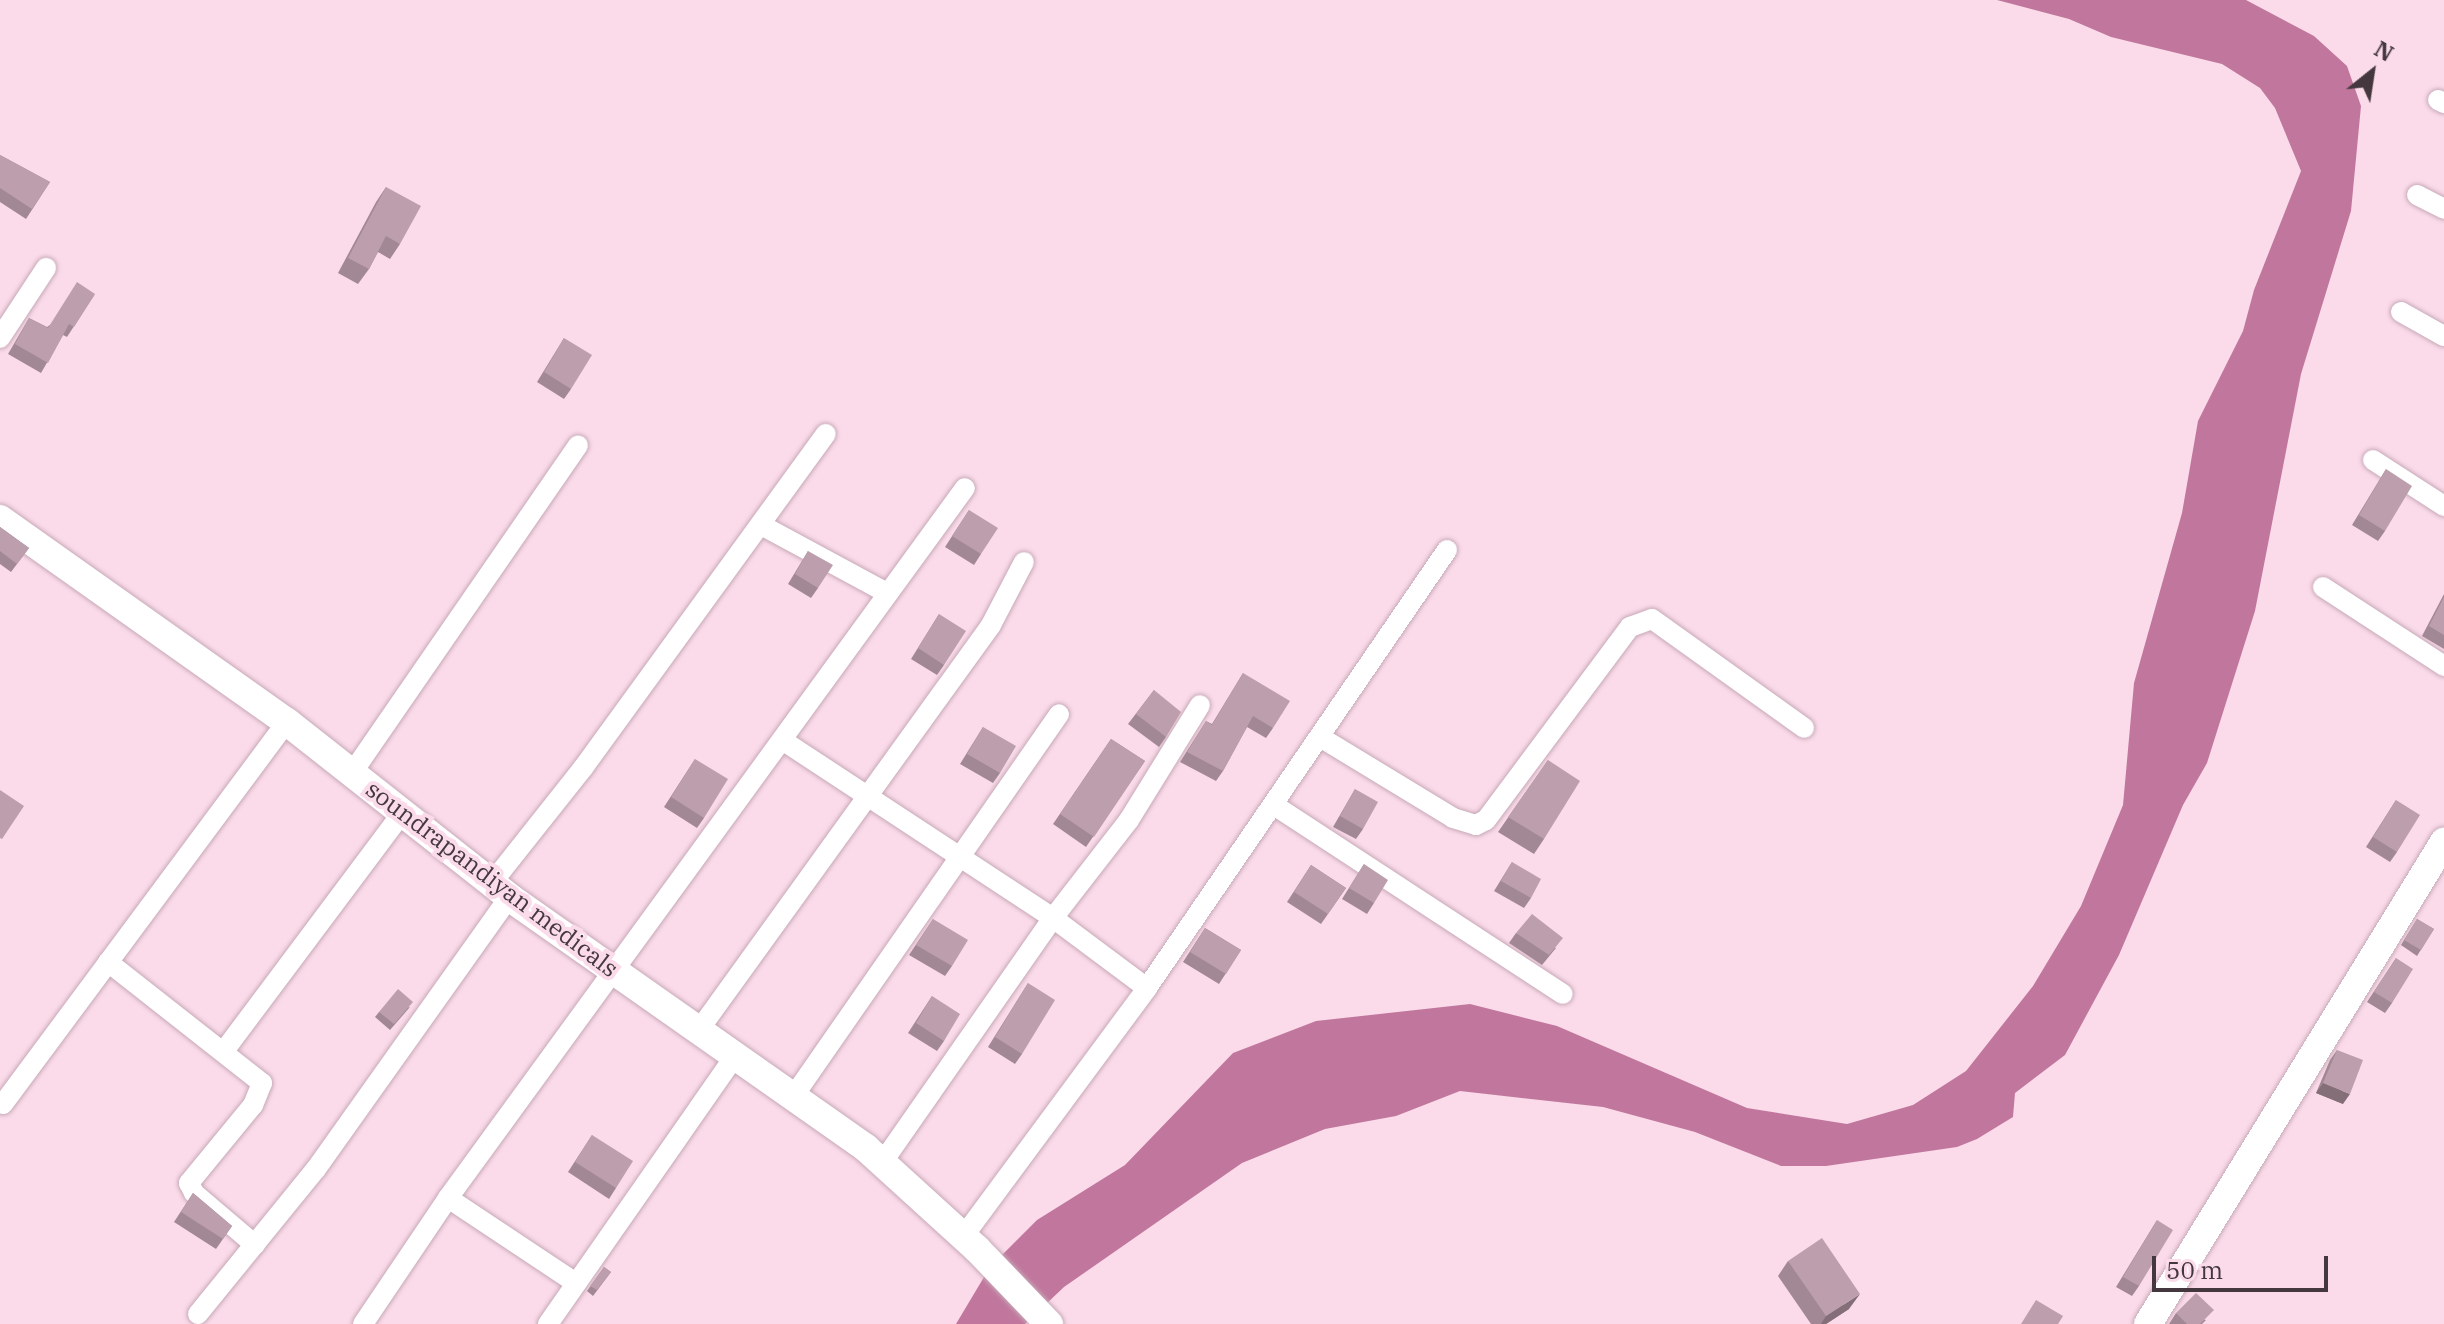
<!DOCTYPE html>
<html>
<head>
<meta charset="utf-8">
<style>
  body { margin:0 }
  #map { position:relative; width:2444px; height:1324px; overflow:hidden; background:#fbdbea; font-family:"IBM Plex Serif",serif }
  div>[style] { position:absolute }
  .water>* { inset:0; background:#c1779d }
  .roads { filter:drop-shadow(0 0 2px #c7a9b7) drop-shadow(0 0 2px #c7a9b7) }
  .minor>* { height:20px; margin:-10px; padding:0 10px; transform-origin:10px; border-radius:10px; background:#fff }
  .secondary>* { height:28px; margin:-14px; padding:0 14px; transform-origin:14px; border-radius:14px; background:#fff }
  .wall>* { inset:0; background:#a28894 }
  .shaded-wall>* { inset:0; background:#846f78 }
  .building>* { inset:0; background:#bc9eac }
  span { translate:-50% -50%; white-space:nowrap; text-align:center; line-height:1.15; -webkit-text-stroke:8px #fbdbea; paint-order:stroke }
  .street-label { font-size:24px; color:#44383e }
  .north { position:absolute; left:2332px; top:32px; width:80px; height:80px; -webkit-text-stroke:6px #fbdbea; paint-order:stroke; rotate:30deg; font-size:22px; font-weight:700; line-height:32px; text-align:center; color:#44383e }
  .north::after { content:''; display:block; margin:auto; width:28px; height:36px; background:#44383e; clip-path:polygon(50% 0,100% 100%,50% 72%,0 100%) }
  .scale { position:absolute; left:2152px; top:1256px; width:176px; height:36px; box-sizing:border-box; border:4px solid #44383e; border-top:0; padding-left:10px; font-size:24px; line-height:28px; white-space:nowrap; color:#44383e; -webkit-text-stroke:6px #fbdbea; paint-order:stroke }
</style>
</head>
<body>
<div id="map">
  <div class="water">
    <i style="clip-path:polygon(1997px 0,2246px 0,2314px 36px,2347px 66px,2361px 106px,2351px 211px,2301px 374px,2255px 611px,2207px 763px,2183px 805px,2119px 955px,2065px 1055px,2015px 1093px,2013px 1117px,1977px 1139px,1957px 1147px,1826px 1166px,1781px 1166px,1695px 1132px,1603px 1107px,1460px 1091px,1396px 1116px,1325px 1129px,1242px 1163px,1064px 1287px,1025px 1324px,956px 1324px,990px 1267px,1037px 1220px,1125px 1165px,1233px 1053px,1316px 1021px,1470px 1004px,1557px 1026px,1747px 1108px,1847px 1124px,1913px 1105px,1966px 1071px,2033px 986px,2081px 906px,2123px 805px,2134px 683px,2182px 513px,2198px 421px,2243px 331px,2254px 290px,2301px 171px,2275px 108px,2260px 88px,2222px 64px,2111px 37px,2069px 19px)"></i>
  </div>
  <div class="roads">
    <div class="minor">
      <i style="left:2438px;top:100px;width:7px;rotate:27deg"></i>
      <i style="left:2417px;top:195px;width:30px;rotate:27deg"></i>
      <i style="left:2401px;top:312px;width:49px;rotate:29.2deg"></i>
      <i style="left:0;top:338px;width:84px;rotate:-56.7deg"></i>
      <i style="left:2373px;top:460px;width:85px;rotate:32.9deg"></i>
      <i style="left:763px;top:526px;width:141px;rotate:28.4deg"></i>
      <i style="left:2323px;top:587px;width:145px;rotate:33.1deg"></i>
      <i style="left:1320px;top:737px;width:156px;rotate:31.3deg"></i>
      <i style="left:1453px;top:818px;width:24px;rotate:17deg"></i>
      <i style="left:1476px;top:825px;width:11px;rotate:-27deg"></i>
      <i style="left:1486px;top:820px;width:241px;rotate:-53.3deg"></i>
      <i style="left:1630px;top:627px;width:23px;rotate:-20deg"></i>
      <i style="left:1652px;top:619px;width:187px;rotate:35.6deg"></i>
      <i style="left:782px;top:740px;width:324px;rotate:33.3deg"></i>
      <i style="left:1053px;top:918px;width:117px;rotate:36.7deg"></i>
      <i style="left:352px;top:773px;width:398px;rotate:-55.4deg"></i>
      <i style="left:1274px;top:805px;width:345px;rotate:33.2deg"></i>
      <i style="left:491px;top:884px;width:148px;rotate:-51.6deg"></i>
      <i style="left:583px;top:768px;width:413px;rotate:-54deg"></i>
      <i style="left:108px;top:962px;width:196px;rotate:38.2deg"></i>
      <i style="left:262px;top:1083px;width:24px;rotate:112deg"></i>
      <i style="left:253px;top:1105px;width:101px;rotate:129.4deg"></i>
      <i style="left:189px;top:1183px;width:11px;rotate:63deg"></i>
      <i style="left:194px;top:1193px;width:80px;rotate:40.4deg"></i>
      <i style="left:699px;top:1030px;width:499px;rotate:-54.2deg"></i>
      <i style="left:991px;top:625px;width:71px;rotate:-62.4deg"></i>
      <i style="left:224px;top:1051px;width:297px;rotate:-53.2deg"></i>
      <i style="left:793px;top:1097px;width:466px;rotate:-55.2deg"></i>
      <i style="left:3px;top:1104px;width:476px;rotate:-53.4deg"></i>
      <i style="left:882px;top:1163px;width:299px;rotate:-55.1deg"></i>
      <i style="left:1053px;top:918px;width:124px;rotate:-52.2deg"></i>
      <i style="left:1129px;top:820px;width:135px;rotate:-58.3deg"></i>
      <i style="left:448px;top:1198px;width:154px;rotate:33.6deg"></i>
      <i style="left:963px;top:1237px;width:310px;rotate:-53.5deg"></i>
      <i style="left:1147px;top:988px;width:531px;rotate:-55.59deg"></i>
      <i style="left:198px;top:1314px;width:187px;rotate:-50.9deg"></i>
      <i style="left:316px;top:1169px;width:334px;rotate:-54.6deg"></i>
      <i style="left:363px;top:1324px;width:152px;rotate:-56deg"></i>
      <i style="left:448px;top:1198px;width:878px;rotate:-53.94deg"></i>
      <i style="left:548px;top:1324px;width:327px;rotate:-55.1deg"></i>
    </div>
    <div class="secondary">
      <i style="left:0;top:519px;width:352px;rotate:35.3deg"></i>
      <i style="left:287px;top:722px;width:283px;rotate:38.2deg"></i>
      <i style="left:509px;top:897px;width:436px;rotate:35.1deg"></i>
      <i style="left:866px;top:1148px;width:150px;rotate:42.3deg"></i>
      <i style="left:977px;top:1249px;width:104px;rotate:46.2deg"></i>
      <i style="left:2148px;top:1324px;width:566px;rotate:-58.45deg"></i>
    </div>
  </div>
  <div class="wall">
    <i style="clip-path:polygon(0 155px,50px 182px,26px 219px,0 202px)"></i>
    <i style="clip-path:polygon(386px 187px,400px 244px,390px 259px,378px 252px,369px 269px,358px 284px,338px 273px,376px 202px)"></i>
    <i style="clip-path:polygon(95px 294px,67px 337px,63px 335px,41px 373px,8px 354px,29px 318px,47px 327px)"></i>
    <i style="clip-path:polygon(564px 338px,571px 389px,564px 399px,537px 382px)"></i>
    <i style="clip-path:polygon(2386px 469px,2385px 531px,2378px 541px,2352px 525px)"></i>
    <i style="clip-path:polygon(969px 510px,981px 554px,974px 565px,945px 547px)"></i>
    <i style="clip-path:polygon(0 527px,29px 548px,11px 572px,0 564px)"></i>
    <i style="clip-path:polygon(808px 551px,818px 588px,811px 598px,788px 584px)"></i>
    <i style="clip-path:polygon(2444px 594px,2444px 649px,2422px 636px)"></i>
    <i style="clip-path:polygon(939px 614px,944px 665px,937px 675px,911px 659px)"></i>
    <i style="clip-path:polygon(1243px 673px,1273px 728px,1266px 738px,1247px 727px,1223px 771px,1216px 781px,1180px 762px,1206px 721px,1212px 724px)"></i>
    <i style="clip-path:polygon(1154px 690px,1166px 737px,1159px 747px,1128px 724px)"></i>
    <i style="clip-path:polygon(983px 727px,1000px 773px,993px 783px,960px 764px)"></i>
    <i style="clip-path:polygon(1111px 739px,1145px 761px,1086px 847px,1053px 824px)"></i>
    <i style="clip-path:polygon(695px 759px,704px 818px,697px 828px,664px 807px)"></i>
    <i style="clip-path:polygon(1548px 760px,1544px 839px,1534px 854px,1498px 832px)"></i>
    <i style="clip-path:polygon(1355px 789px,1363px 829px,1356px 839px,1333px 827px)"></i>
    <i style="clip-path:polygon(2396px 800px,2397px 852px,2390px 862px,2366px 847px)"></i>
    <i style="clip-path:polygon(1512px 862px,1531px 898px,1524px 908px,1494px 891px)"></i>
    <i style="clip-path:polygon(1364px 864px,1374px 903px,1367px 914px,1342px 899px)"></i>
    <i style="clip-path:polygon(1311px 865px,1346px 888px,1321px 924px,1287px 902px)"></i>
    <i style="clip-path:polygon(933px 919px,952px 966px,945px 976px,909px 955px)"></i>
    <i style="clip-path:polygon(2417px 919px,2434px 929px,2417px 956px,2401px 945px)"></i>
    <i style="clip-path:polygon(1205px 928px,1241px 950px,1219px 984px,1183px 962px)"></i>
    <i style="clip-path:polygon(1516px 933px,1556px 948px,1542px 965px,1509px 943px)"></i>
    <i style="clip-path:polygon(2396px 958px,2392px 1003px,2385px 1013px,2367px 1002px)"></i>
    <i style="clip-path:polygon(1028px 983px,1022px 1054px,1015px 1064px,988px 1047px)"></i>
    <i style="clip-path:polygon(932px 996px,944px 1041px,937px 1051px,908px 1033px)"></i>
    <i style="clip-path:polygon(410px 1007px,390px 1030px,375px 1017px,379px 1012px)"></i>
    <i style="clip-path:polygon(2337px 1050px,2343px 1104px,2316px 1093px,2330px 1060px)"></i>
    <i style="clip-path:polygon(592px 1135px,616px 1188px,609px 1199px,568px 1172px)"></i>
    <i style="clip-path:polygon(193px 1193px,232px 1226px,216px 1249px,174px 1222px)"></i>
    <i style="clip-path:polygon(2157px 1220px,2139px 1286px,2132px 1296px,2116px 1287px)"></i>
    <i style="clip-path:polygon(1788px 1261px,1849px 1309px,1826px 1324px,1811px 1324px,1778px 1276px)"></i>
    <i style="clip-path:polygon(604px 1267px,611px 1272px,593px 1296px,587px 1291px)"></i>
    <i style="clip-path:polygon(2176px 1313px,2206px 1320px,2202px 1324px,2169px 1324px)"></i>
  </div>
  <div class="shaded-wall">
    <i style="clip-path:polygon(2323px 1083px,2350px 1094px,2343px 1104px,2316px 1093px)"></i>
    <i style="clip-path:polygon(1860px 1294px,1849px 1309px,1826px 1324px,1821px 1324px,1826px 1316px)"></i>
  </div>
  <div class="building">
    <i style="clip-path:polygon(0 155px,50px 182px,32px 209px,0 188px)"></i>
    <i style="clip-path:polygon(386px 187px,421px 206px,400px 244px,386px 236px,369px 269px,348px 258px)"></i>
    <i style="clip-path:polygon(77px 282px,95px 294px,74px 327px,69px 324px,48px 363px,15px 344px,29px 318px,48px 328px)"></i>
    <i style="clip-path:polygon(564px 338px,592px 355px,571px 389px,544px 372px)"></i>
    <i style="clip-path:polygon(2386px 469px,2412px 486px,2385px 531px,2359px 515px)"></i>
    <i style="clip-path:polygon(969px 510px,998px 528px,981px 554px,952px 536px)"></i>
    <i style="clip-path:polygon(0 527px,29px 548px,17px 564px,0 551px)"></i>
    <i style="clip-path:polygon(808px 551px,833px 565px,818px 588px,795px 574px)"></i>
    <i style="clip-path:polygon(2444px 597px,2444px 635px,2429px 626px)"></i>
    <i style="clip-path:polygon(939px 614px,966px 631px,944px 665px,918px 648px)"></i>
    <i style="clip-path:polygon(1243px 673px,1290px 701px,1273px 728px,1253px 716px,1223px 771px,1187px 752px,1206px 721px,1212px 725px)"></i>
    <i style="clip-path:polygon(1154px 690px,1181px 712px,1166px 737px,1136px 714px)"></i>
    <i style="clip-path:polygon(983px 727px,1016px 746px,1000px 773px,967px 754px)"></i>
    <i style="clip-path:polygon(1111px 739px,1145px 761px,1094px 837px,1060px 814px)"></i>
    <i style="clip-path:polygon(695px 759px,728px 779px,704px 818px,671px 797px)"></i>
    <i style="clip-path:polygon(1548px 760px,1580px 781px,1544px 839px,1508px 817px)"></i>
    <i style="clip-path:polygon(1355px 789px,1378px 802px,1363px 829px,1340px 816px)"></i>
    <i style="clip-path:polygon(0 790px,24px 806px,2px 839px,0 838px)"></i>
    <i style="clip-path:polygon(2396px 800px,2420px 815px,2397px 852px,2373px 837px)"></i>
    <i style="clip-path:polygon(1512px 862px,1541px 879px,1531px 898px,1501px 881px)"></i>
    <i style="clip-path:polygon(1364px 864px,1388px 880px,1374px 903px,1349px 888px)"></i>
    <i style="clip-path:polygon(1311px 865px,1346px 888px,1328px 914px,1294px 892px)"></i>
    <i style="clip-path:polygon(1532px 914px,1563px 938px,1549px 955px,1516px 933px)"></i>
    <i style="clip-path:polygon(933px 919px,968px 940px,952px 966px,916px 945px)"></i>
    <i style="clip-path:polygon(2417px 919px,2434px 929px,2421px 950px,2404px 940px)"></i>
    <i style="clip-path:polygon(1205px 928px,1241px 950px,1226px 974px,1190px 952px)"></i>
    <i style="clip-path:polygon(2396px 958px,2413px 969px,2392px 1003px,2374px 992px)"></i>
    <i style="clip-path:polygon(1028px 983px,1055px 1000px,1022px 1054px,995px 1037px)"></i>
    <i style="clip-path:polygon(398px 989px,413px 1002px,394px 1024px,379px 1012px)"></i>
    <i style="clip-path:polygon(932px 996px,960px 1014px,944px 1041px,916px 1023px)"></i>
    <i style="clip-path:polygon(2337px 1050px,2363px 1060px,2350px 1094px,2323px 1083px)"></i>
    <i style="clip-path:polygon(592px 1135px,633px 1161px,616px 1188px,575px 1162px)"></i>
    <i style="clip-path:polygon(193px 1193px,232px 1226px,223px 1239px,181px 1212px)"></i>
    <i style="clip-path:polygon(2157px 1220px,2173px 1230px,2139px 1286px,2123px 1277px)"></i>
    <i style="clip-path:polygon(1822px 1238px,1860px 1294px,1826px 1316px,1788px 1261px)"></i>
    <i style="clip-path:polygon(604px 1267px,611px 1272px,597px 1290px,590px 1286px)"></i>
    <i style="clip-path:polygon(2196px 1293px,2214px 1310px,2200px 1324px,2187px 1324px,2176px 1313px)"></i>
    <i style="clip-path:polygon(2036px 1300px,2063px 1316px,2058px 1324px,2021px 1324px)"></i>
  </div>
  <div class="street-label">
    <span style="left:492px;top:879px;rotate:37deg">soundrapandiyan medicals</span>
  </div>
  <div class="north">N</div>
  <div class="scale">50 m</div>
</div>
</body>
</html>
